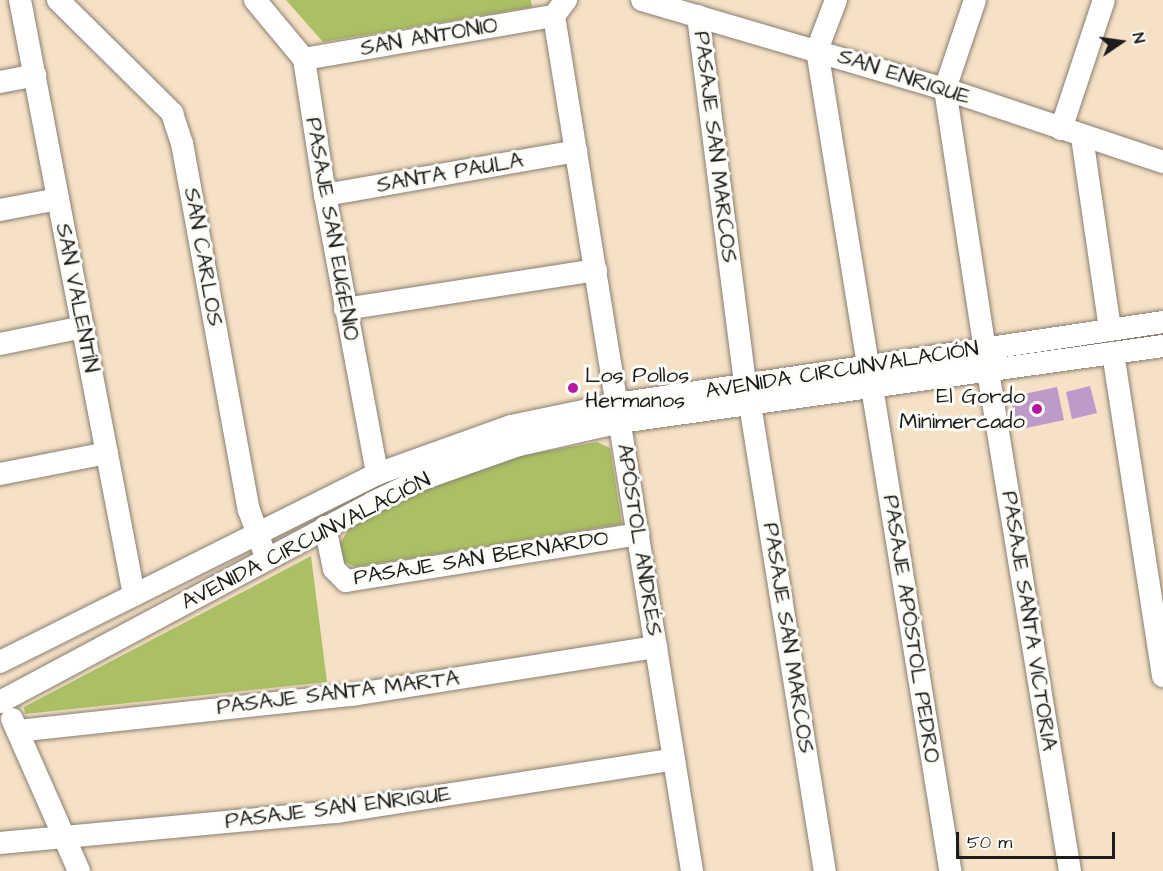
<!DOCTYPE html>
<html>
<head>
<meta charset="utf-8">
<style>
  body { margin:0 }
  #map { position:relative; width:1163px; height:871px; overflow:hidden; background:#f5e1c6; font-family:"Architects Daughter",sans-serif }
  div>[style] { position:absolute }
  .green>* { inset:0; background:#abc064 }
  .building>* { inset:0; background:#bc9ac9 }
  .roads { filter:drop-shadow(0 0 2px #887e71) drop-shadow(0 0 2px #887e71) }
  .minor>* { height:22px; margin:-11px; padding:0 11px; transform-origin:11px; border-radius:11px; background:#fff }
  .dots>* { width:16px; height:16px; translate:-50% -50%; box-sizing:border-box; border:3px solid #fdfcf7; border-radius:50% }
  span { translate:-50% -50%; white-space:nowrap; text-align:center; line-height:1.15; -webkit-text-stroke:6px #fdfcf7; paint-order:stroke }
  .street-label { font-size:22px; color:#1c1c1c }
  .poi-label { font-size:22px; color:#1c1c1c }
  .left { translate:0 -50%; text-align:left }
  .right { translate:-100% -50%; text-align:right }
  .north { position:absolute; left:1091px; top:12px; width:60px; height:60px; -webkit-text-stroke:4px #fdfcf7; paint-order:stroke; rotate:77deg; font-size:16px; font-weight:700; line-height:24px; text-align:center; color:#1c1c1c }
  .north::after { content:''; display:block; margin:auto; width:21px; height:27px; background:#1c1c1c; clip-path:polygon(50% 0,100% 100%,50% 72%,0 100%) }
  .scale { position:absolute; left:956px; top:832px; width:159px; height:27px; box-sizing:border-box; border:3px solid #1c1c1c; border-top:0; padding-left:8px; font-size:18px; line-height:21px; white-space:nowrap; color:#1c1c1c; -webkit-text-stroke:4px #fdfcf7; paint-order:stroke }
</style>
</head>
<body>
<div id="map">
  <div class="green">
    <i style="clip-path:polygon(286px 0,531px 0,532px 7px,323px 42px)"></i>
    <i style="clip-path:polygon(597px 442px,610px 448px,622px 524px,355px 567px,343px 561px,338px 546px,351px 526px,444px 482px,504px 459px)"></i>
    <i style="clip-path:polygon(311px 556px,327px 682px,25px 714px,24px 707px)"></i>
  </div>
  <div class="building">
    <i style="clip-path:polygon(1090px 386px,1097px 413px,1072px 419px,1066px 392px)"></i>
    <i style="clip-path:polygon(1057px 387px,1064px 420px,1017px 430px,1010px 397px)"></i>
  </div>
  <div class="roads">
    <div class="minor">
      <i style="left:20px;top:0;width:606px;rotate:79.15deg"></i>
      <i style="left:58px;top:0;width:161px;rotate:44.7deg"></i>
      <i style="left:172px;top:113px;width:32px;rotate:72deg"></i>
      <i style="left:182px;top:143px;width:373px;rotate:79.7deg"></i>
      <i style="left:249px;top:510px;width:41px;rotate:70.3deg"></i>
      <i style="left:255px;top:0;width:77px;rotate:50.3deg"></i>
      <i style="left:304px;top:59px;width:138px;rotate:81.2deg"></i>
      <i style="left:325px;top:195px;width:284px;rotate:79.4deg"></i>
      <i style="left:566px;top:0;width:20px;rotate:127deg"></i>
      <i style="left:554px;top:16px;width:866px;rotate:80.83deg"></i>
      <i style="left:642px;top:0;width:316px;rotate:16.4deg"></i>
      <i style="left:945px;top:89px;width:230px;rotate:18.5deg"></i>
      <i style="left:836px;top:0;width:53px;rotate:110.8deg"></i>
      <i style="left:817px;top:50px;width:320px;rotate:80.8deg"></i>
      <i style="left:975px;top:0;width:94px;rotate:108.6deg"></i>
      <i style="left:945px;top:89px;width:263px;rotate:81.3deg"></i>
      <i style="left:698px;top:16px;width:372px;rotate:82.7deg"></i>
      <i style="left:304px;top:59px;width:254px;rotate:-9.8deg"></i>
      <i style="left:0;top:82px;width:36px;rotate:-11deg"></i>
      <i style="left:1061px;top:129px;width:136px;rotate:-71.6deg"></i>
      <i style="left:1082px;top:137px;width:195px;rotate:81.7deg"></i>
      <i style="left:325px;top:195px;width:255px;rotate:-9.9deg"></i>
      <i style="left:0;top:210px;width:59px;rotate:-10.7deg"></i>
      <i style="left:345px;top:309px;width:254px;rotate:-8.8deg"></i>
      <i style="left:0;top:344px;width:85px;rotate:-11.6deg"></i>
      <i style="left:1113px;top:353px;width:327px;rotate:81.2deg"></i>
      <i style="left:988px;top:371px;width:507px;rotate:80.69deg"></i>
      <i style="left:872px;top:387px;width:490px;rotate:80.8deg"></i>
      <i style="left:750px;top:404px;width:473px;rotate:80.9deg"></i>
      <i style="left:0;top:474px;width:109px;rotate:-11.1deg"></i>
      <i style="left:325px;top:527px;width:43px;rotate:77.9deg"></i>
      <i style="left:334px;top:569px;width:17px;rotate:45deg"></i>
      <i style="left:346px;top:581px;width:296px;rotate:-9.1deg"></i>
      <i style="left:0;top:662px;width:421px;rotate:-26.5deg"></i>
      <i style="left:377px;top:474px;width:142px;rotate:-19.7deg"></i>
      <i style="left:511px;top:426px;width:108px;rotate:-11.7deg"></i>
      <i style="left:617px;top:404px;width:552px;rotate:-8.54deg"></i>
      <i style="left:0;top:702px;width:422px;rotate:-28.1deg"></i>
      <i style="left:372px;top:503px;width:53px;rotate:-25.6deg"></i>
      <i style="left:420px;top:480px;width:105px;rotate:-19.5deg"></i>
      <i style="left:519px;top:445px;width:104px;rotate:-12.8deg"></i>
      <i style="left:620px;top:422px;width:548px;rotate:-7.97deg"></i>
      <i style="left:12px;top:719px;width:166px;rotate:66.2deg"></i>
      <i style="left:18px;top:731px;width:336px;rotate:-6.2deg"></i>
      <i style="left:352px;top:695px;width:308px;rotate:-9deg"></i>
      <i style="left:0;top:843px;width:338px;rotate:-5.3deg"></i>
      <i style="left:337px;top:812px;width:341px;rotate:-8.9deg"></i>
    </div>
  </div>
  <div class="dots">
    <i style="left:573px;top:388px;background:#b5179e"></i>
    <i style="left:1037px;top:409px;background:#b5179e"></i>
  </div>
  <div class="street-label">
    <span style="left:429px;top:37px;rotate:-10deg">SAN ANTONIO</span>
    <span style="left:904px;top:77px;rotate:18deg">SAN ENRIQUE</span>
    <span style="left:715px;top:147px;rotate:83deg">PASAJE SAN MARCOS</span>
    <span style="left:450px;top:173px;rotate:-10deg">SANTA PAULA</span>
    <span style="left:332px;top:229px;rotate:80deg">PASAJE SAN EUGENIO</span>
    <span style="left:203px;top:257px;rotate:80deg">SAN CARLOS</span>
    <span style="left:77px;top:298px;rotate:79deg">SAN VALENTÍN</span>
    <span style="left:842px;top:370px;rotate:-9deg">AVENIDA CIRCUNVALACIÓN</span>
    <span style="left:639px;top:540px;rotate:81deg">APÓSTOL ANDRÉS</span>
    <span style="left:306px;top:541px;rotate:-27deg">AVENIDA CIRCUNVALACIÓN</span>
    <span style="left:481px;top:558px;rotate:-9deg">PASAJE SAN BERNARDO</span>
    <span style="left:1029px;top:621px;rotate:81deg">PASAJE SANTA VICTORIA</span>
    <span style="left:911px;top:629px;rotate:81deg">PASAJE APÓSTOL PEDRO</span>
    <span style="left:788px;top:638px;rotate:81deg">PASAJE SAN MARCOS</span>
    <span style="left:338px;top:693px;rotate:-7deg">PASAJE SANTA MARTA</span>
    <span style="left:338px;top:808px;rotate:-7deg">PASAJE SAN ENRIQUE</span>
  </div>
  <div class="poi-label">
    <span class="left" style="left:585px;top:388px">Los Pollos<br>Hermanos</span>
    <span class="right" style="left:1025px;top:409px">El Gordo<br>Minimercado</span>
  </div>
  <div class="north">N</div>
  <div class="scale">50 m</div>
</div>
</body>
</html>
